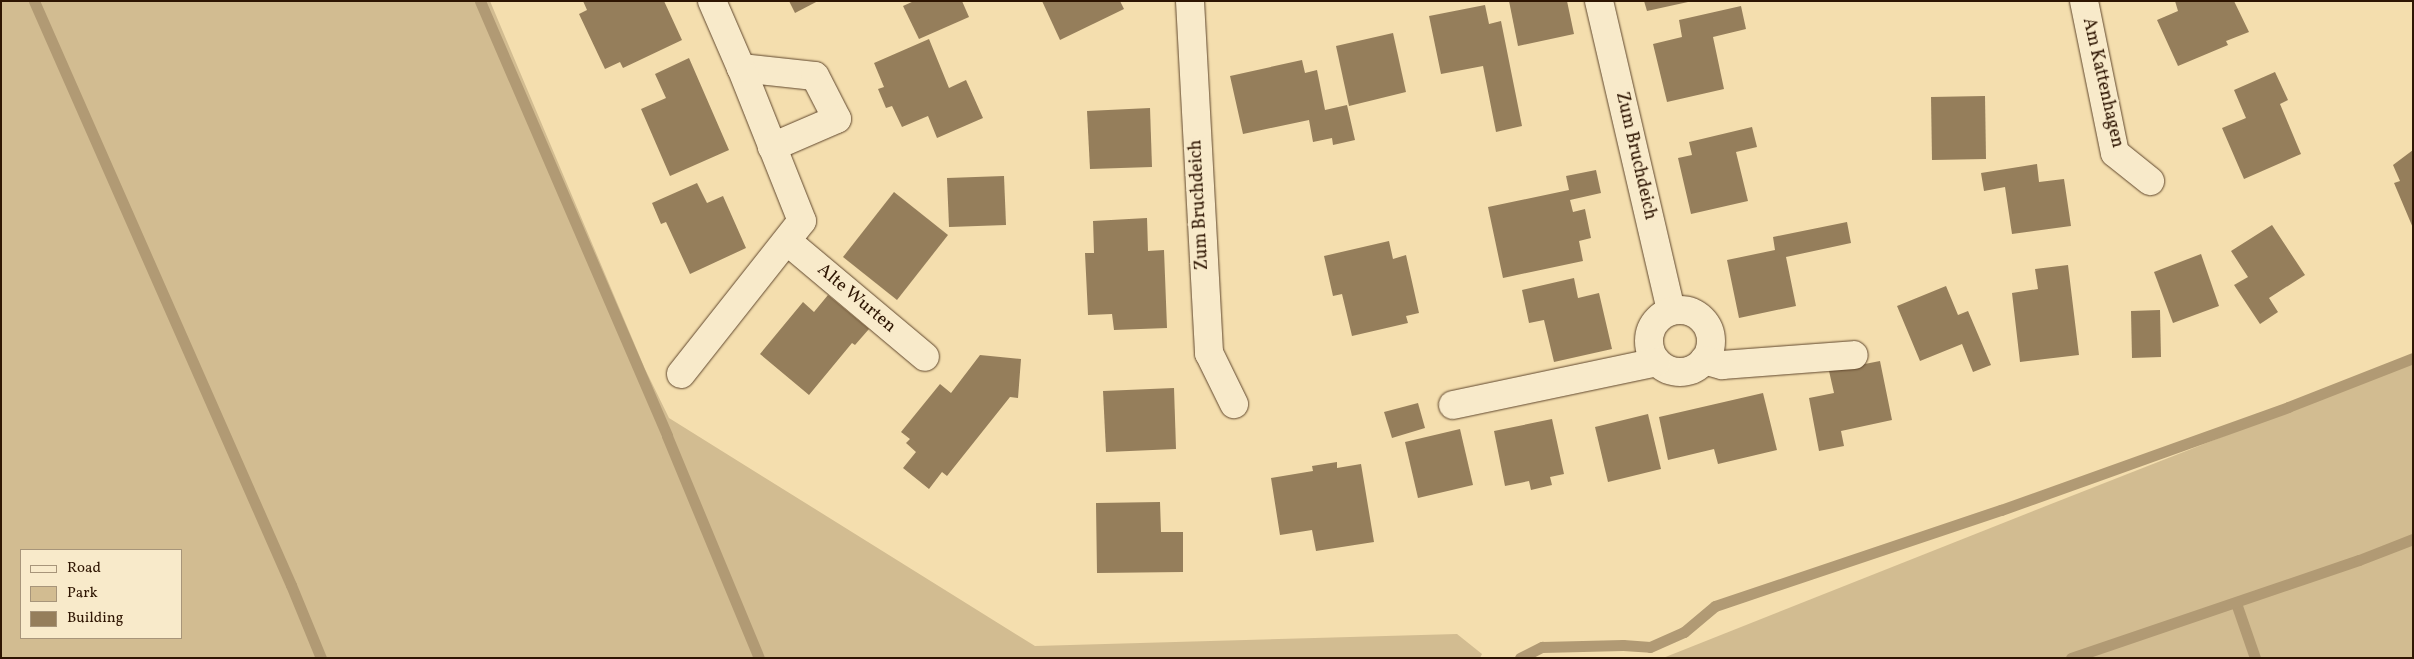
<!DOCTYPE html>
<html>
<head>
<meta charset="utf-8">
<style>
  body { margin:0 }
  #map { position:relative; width:2414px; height:659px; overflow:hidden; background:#f4deae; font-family:Vollkorn,serif }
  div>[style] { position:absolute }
  .green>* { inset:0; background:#d2bc91 }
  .stream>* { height:11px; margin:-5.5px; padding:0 5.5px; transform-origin:5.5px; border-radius:5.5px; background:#b19a74 }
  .building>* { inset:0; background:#957e5b }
  .roads { filter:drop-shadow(0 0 1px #60472d) drop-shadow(0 0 1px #60472d) }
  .minor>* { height:28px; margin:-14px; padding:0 14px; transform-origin:14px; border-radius:14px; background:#f8eaca }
  .minor>.ring { margin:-14px; padding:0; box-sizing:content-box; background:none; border:28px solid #f8eaca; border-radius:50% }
  span { translate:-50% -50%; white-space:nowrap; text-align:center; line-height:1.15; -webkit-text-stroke:5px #f8eaca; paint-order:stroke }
  .street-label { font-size:18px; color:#2e1502 }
  .frame { position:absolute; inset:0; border:2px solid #2e1502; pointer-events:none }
  .legend { position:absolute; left:20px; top:549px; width:162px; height:90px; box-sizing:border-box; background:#f8eaca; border:1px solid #a7957a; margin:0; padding:6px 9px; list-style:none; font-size:15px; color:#2e1502 }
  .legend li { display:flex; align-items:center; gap:10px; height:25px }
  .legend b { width:25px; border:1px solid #a7957a }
</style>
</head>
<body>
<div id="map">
  <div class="green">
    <i style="clip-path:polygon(evenodd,1px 1px,490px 1px,645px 369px,669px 418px,1035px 646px,1457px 634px,1482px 654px,1480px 658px,1px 658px,1px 1px,21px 550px,181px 550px,181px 638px,21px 638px,21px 550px)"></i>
    <i style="clip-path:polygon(2413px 362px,2413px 658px,1663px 658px,2051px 504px)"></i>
  </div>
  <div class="stream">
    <i style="left:34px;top:1px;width:638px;rotate:66.25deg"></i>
    <i style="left:291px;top:585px;width:79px;rotate:67.7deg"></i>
    <i style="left:480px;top:1px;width:473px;rotate:66.7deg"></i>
    <i style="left:667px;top:436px;width:240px;rotate:67.5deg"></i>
    <i style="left:2236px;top:603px;width:58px;rotate:70.9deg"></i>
    <i style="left:1520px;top:658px;width:25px;rotate:-27deg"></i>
    <i style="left:1542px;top:647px;width:81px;rotate:-1.4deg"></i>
    <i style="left:1623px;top:645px;width:27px;rotate:4deg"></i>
    <i style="left:1650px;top:647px;width:37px;rotate:-24deg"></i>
    <i style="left:1684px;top:632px;width:40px;rotate:-40deg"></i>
    <i style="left:1715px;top:606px;width:302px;rotate:-18.6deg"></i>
    <i style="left:2001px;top:510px;width:305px;rotate:-19.7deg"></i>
    <i style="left:2288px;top:407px;width:134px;rotate:-21.4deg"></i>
    <i style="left:2071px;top:658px;width:304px;rotate:-18.8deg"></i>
    <i style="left:2359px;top:560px;width:58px;rotate:-21.3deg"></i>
  </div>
  <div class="building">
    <i style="clip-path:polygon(583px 1px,664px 1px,682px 40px,623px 68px,620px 62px,605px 69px,579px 14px,587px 10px)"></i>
    <i style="clip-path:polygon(789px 1px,818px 1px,795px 13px)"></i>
    <i style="clip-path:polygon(914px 1px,962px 1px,969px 17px,919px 39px,903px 6px)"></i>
    <i style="clip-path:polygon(1042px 1px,1120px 1px,1124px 9px,1060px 40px)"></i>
    <i style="clip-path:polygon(1509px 1px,1567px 1px,1574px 34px,1518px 46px)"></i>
    <i style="clip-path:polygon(1644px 1px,1688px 1px,1688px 2px,1647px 11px)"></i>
    <i style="clip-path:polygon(2175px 1px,2234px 1px,2249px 32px,2226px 41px,2228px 45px,2178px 66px,2157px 20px,2178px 11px)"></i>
    <i style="clip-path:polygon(1485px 5px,1489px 24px,1501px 21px,1522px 126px,1496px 132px,1483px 66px,1441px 74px,1429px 16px)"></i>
    <i style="clip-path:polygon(1741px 6px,1746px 29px,1713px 37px,1724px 89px,1667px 102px,1653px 44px,1682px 37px,1679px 20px)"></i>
    <i style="clip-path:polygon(1393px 33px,1406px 92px,1349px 106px,1336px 46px)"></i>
    <i style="clip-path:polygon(929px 39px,949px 88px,966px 80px,983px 118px,937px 138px,928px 116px,902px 127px,892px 106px,886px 108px,878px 89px,884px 87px,874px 63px)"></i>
    <i style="clip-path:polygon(689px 58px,729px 150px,670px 176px,641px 109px,666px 98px,655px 74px)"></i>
    <i style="clip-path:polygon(1302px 60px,1305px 73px,1317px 70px,1325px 110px,1347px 105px,1355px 140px,1333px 145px,1332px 138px,1313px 142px,1309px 120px,1243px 134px,1230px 76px)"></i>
    <i style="clip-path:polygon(2275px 72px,2288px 100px,2280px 104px,2301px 154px,2244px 179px,2222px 128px,2246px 118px,2234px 90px)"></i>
    <i style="clip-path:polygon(1985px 96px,1986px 159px,1932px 160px,1931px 97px)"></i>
    <i style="clip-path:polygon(1150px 108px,1152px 167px,1090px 169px,1087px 111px)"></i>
    <i style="clip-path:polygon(1752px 127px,1757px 147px,1736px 152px,1748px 201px,1691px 214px,1678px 158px,1692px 155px,1689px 142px)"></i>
    <i style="clip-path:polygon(2413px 150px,2413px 228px,2394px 183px,2400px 181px,2393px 165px)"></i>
    <i style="clip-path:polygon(2037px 164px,2039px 182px,2064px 179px,2071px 226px,2012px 234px,2005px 187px,1984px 191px,1981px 173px)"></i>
    <i style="clip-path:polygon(1596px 170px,1601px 193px,1570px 200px,1573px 212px,1585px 209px,1591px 238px,1579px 241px,1583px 261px,1503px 278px,1488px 207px,1569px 190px,1566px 176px)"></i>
    <i style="clip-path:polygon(1004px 176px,1006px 225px,949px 227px,947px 178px)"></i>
    <i style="clip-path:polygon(697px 183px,707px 203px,723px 196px,746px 248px,690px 274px,666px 222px,661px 224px,652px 203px)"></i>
    <i style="clip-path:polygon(894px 192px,948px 235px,897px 300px,843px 257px)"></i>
    <i style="clip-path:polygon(1147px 218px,1148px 251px,1164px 250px,1167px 328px,1114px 330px,1112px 314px,1088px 315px,1085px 253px,1094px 253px,1093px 221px)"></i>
    <i style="clip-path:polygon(1847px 222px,1851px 243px,1786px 257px,1796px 306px,1739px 318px,1727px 260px,1775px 250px,1773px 237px)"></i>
    <i style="clip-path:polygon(2272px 225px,2305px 275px,2269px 298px,2278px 312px,2260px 324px,2234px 285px,2248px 277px,2231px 251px)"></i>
    <i style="clip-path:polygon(1389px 241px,1393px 259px,1406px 255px,1419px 313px,1406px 316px,1408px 323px,1352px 336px,1342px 294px,1333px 296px,1324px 256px)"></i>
    <i style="clip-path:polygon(2201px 254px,2219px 306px,2173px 323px,2154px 272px)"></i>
    <i style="clip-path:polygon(2068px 265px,2079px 355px,2020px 362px,2012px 293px,2038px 289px,2035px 269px)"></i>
    <i style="clip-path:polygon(1574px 278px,1578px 298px,1599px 293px,1612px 349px,1554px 362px,1544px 320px,1529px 323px,1522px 290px)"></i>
    <i style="clip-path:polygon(1946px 286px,1958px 315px,1968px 311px,1991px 365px,1973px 372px,1962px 344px,1920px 361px,1897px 306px)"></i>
    <i style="clip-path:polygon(828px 295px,869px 329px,855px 345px,852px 343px,809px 395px,760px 354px,803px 302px,814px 312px)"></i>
    <i style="clip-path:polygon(2160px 310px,2161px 357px,2132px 358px,2131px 311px)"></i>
    <i style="clip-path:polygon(980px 355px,1021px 359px,1018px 398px,1010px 397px,947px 476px,942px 472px,929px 489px,903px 468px,916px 452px,906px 443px,910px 439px,901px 432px,940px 384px,951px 393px)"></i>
    <i style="clip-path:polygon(1880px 361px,1892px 420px,1841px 431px,1844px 446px,1819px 451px,1809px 398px,1834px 393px,1829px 371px)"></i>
    <i style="clip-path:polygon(1174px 388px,1176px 449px,1106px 452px,1103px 391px)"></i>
    <i style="clip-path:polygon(1763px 393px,1777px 450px,1718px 464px,1714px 449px,1668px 460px,1659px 417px)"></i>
    <i style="clip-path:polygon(1418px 403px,1425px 428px,1392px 438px,1384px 412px)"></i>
    <i style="clip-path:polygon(1648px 414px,1661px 469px,1608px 482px,1595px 427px)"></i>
    <i style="clip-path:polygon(1552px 419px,1564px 474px,1550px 477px,1552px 485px,1531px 490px,1529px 481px,1505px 486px,1494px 431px)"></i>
    <i style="clip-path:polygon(1460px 429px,1473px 485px,1418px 498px,1405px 442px)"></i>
    <i style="clip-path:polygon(1337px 462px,1337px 468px,1361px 464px,1374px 542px,1316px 551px,1312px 530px,1280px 535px,1271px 478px,1313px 471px,1312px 466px)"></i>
    <i style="clip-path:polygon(1160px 502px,1161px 532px,1183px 532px,1183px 572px,1097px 573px,1096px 503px)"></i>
  </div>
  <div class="roads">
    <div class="minor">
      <i style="left:1190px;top:1px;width:353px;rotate:86.9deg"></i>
      <i style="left:1209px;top:353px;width:57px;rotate:63.9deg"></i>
      <i style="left:1599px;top:1px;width:318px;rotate:76.9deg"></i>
      <i style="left:2084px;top:1px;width:155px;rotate:78.5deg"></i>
      <i style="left:2115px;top:153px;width:45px;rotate:38.7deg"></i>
      <i style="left:741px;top:68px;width:74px;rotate:6.2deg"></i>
      <i style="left:815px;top:76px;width:48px;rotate:62.9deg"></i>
      <i style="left:837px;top:119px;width:71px;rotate:156.7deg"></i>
      <i style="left:787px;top:241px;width:180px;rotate:40deg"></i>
      <i class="ring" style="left:1649px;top:310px;width:34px;height:34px"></i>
      <i style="left:1704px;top:360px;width:19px;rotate:16deg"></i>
      <i style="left:1722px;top:365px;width:132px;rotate:-4.3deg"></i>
      <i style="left:681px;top:374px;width:195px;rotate:-51.7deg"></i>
      <i style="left:802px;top:221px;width:165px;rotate:-111.7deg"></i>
      <i style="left:741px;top:68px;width:73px;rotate:-113.4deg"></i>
      <i style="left:1453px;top:405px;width:208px;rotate:-11.9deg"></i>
    </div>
  </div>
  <div class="street-label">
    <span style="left:2102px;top:83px;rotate:77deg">Am Kattenhagen</span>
    <span style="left:1635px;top:156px;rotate:77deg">Zum Bruchdeich</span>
    <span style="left:1200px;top:205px;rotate:-93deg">Zum Bruchdeich</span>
    <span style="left:856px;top:299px;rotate:40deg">Alte Wurten</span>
  </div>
  <div class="frame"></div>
  <ul class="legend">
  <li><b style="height:6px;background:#f8eaca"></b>Road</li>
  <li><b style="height:14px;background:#d2bc91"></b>Park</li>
  <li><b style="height:14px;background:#957e5b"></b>Building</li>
  </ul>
</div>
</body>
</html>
